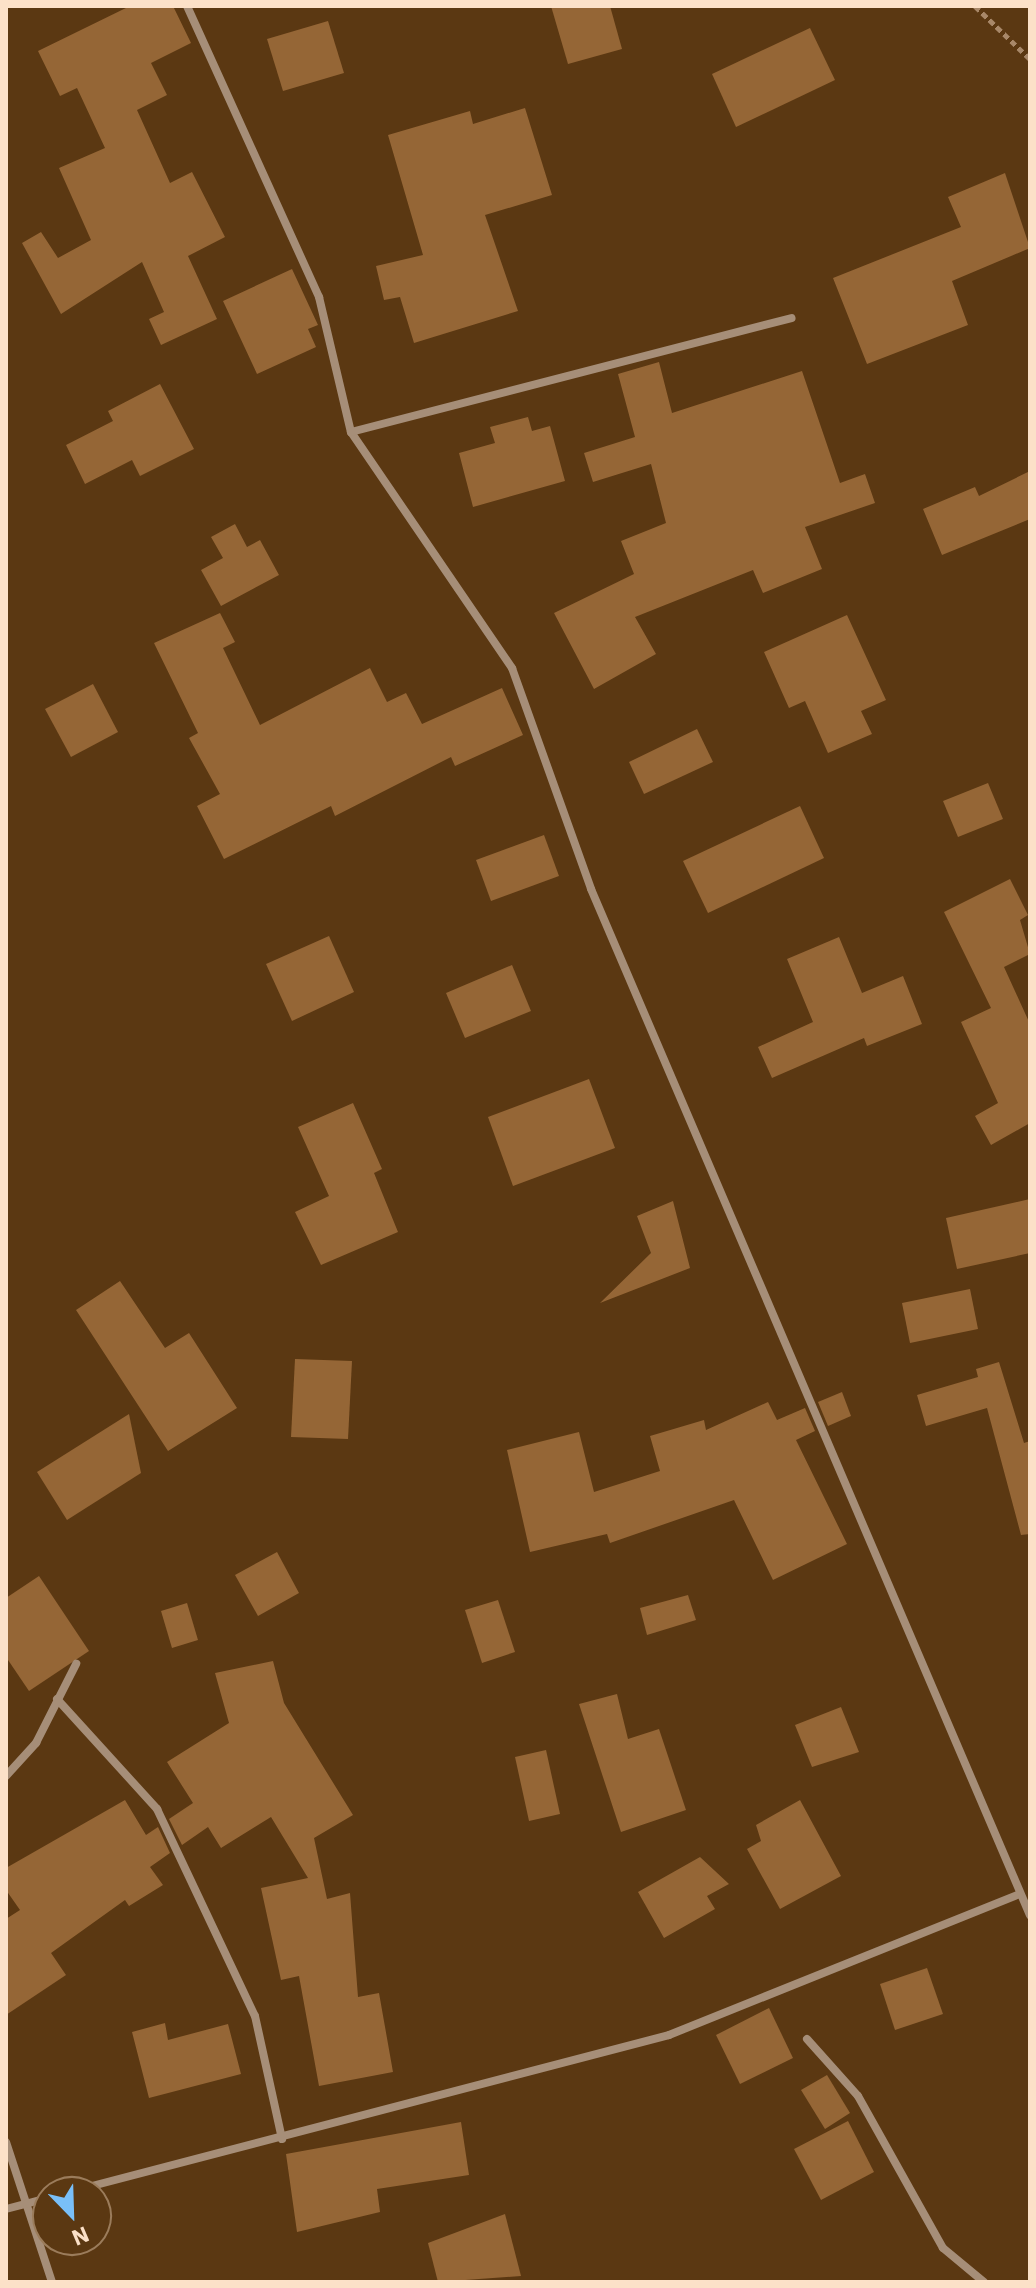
<!DOCTYPE html>
<html>
<head>
<meta charset="utf-8">
<style>
  body { margin:0 }
  #map { position:relative; width:1036px; height:2288px; overflow:hidden; background:#5b3812; font-family:"IBM Plex Sans",sans-serif }
  div>[style] { position:absolute }
  .building>* { inset:0; background:#956636 }
  .path>* { height:5px; margin-top:-2.5px; transform-origin:0; background:repeating-linear-gradient(90deg,#a88869 0 6px,transparent 0 10px) }
  .street>* { height:8px; margin:-4px; padding:0 4px; transform-origin:4px; border-radius:4px; background:#a68e78 }
  span { translate:-50% -50%; white-space:nowrap; text-align:center; line-height:1.15; -webkit-text-stroke:6px #5b3812; paint-order:stroke }
  .frame { position:absolute; inset:0; border:8px solid #fce1c8; pointer-events:none }
  .north { position:absolute; left:32px; top:2176px; width:80px; height:80px; box-sizing:border-box; background:#5b3812; border:2px solid #9b7c5b; border-radius:50%; rotate:157deg; font-size:22px; font-weight:700; line-height:32px; text-align:center; color:#fce1c8 }
  .north::after { content:''; display:block; margin:auto; width:28px; height:36px; background:#79bff8; clip-path:polygon(50% 0,100% 100%,50% 72%,0 100%) }
</style>
</head>
<body>
<div id="map">
  <div class="building">
    <i style="clip-path:polygon(130px 6px,173px 6px,191px 43px,151px 63px,167px 95px,137px 110px,170px 183px,192px 172px,225px 237px,188px 256px,217px 319px,161px 345px,149px 319px,164px 312px,142px 262px,61px 314px,22px 243px,41px 232px,58px 258px,91px 240px,59px 168px,105px 148px,77px 88px,60px 96px,38px 51px)"></i>
    <i style="clip-path:polygon(551px 6px,610px 6px,622px 49px,568px 64px)"></i>
    <i style="clip-path:polygon(328px 21px,344px 73px,283px 91px,267px 39px)"></i>
    <i style="clip-path:polygon(810px 28px,835px 80px,736px 127px,712px 74px)"></i>
    <i style="clip-path:polygon(525px 108px,552px 195px,485px 215px,518px 311px,414px 343px,400px 297px,384px 300px,376px 266px,423px 255px,388px 135px,470px 111px,473px 124px)"></i>
    <i style="clip-path:polygon(1005px 173px,1030px 248px,952px 281px,968px 325px,867px 364px,833px 278px,961px 227px,948px 197px)"></i>
    <i style="clip-path:polygon(292px 269px,318px 325px,308px 329px,316px 347px,257px 374px,223px 301px)"></i>
    <i style="clip-path:polygon(659px 362px,672px 413px,802px 371px,840px 483px,865px 474px,875px 503px,805px 527px,822px 569px,763px 593px,753px 570px,635px 617px,656px 654px,594px 689px,554px 613px,634px 574px,621px 541px,666px 523px,651px 464px,593px 482px,584px 453px,635px 437px,618px 374px)"></i>
    <i style="clip-path:polygon(160px 384px,194px 449px,140px 476px,132px 460px,85px 484px,66px 445px,113px 421px,108px 411px)"></i>
    <i style="clip-path:polygon(528px 417px,532px 431px,550px 426px,565px 481px,473px 507px,459px 453px,495px 443px,490px 427px)"></i>
    <i style="clip-path:polygon(1030px 471px,1030px 519px,942px 555px,923px 509px,975px 487px,979px 496px)"></i>
    <i style="clip-path:polygon(235px 524px,247px 547px,260px 540px,279px 575px,221px 606px,201px 570px,223px 558px,211px 537px)"></i>
    <i style="clip-path:polygon(220px 613px,235px 642px,223px 648px,260px 725px,370px 668px,387px 702px,406px 693px,422px 724px,502px 688px,523px 735px,455px 766px,451px 757px,335px 816px,331px 806px,224px 859px,197px 806px,220px 794px,189px 738px,198px 733px,154px 643px)"></i>
    <i style="clip-path:polygon(847px 615px,886px 700px,861px 711px,872px 734px,828px 753px,805px 701px,789px 708px,764px 652px)"></i>
    <i style="clip-path:polygon(93px 684px,118px 732px,71px 757px,45px 709px)"></i>
    <i style="clip-path:polygon(697px 729px,713px 762px,644px 794px,629px 762px)"></i>
    <i style="clip-path:polygon(988px 783px,1003px 819px,958px 837px,943px 801px)"></i>
    <i style="clip-path:polygon(800px 806px,824px 858px,708px 913px,683px 861px)"></i>
    <i style="clip-path:polygon(544px 835px,559px 876px,491px 901px,476px 860px)"></i>
    <i style="clip-path:polygon(1010px 879px,1028px 915px,1020px 920px,1030px 954px,1004px 967px,1030px 1024px,1030px 1123px,991px 1145px,975px 1116px,998px 1103px,961px 1022px,991px 1008px,944px 912px)"></i>
    <i style="clip-path:polygon(329px 936px,354px 992px,292px 1021px,266px 964px)"></i>
    <i style="clip-path:polygon(839px 937px,862px 993px,903px 976px,922px 1024px,867px 1046px,864px 1038px,772px 1078px,758px 1047px,813px 1022px,787px 959px)"></i>
    <i style="clip-path:polygon(512px 965px,531px 1011px,465px 1038px,446px 993px)"></i>
    <i style="clip-path:polygon(589px 1079px,615px 1148px,513px 1186px,488px 1117px)"></i>
    <i style="clip-path:polygon(353px 1103px,382px 1169px,374px 1173px,398px 1232px,321px 1265px,295px 1212px,329px 1196px,298px 1127px)"></i>
    <i style="clip-path:polygon(1030px 1199px,1030px 1253px,957px 1269px,946px 1218px)"></i>
    <i style="clip-path:polygon(673px 1201px,690px 1268px,600px 1303px,651px 1253px,637px 1216px)"></i>
    <i style="clip-path:polygon(120px 1281px,165px 1348px,189px 1333px,237px 1408px,168px 1451px,76px 1310px)"></i>
    <i style="clip-path:polygon(970px 1289px,978px 1329px,910px 1343px,902px 1303px)"></i>
    <i style="clip-path:polygon(295px 1359px,352px 1361px,348px 1439px,291px 1437px)"></i>
    <i style="clip-path:polygon(999px 1362px,1024px 1443px,1030px 1441px,1030px 1534px,1021px 1535px,987px 1408px,926px 1426px,917px 1395px,978px 1377px,976px 1369px)"></i>
    <i style="clip-path:polygon(842px 1392px,851px 1416px,828px 1426px,818px 1402px)"></i>
    <i style="clip-path:polygon(768px 1402px,777px 1420px,805px 1408px,815px 1431px,796px 1440px,847px 1544px,773px 1580px,734px 1500px,610px 1543px,607px 1534px,530px 1552px,507px 1450px,579px 1432px,594px 1492px,660px 1471px,650px 1436px,704px 1420px,706px 1430px)"></i>
    <i style="clip-path:polygon(129px 1414px,141px 1473px,67px 1520px,37px 1472px)"></i>
    <i style="clip-path:polygon(277px 1552px,299px 1593px,258px 1616px,235px 1575px)"></i>
    <i style="clip-path:polygon(39px 1576px,89px 1651px,29px 1691px,6px 1657px,6px 1598px)"></i>
    <i style="clip-path:polygon(688px 1595px,696px 1620px,647px 1635px,640px 1608px)"></i>
    <i style="clip-path:polygon(498px 1600px,515px 1652px,482px 1663px,465px 1610px)"></i>
    <i style="clip-path:polygon(187px 1603px,198px 1640px,172px 1648px,161px 1611px)"></i>
    <i style="clip-path:polygon(273px 1661px,284px 1703px,353px 1815px,314px 1838px,327px 1899px,350px 1893px,358px 1997px,379px 1993px,393px 2072px,319px 2086px,299px 1976px,281px 1980px,261px 1888px,308px 1878px,271px 1817px,221px 1848px,208px 1827px,182px 1845px,169px 1819px,193px 1803px,167px 1762px,229px 1723px,215px 1673px)"></i>
    <i style="clip-path:polygon(617px 1694px,628px 1739px,659px 1729px,686px 1810px,621px 1832px,579px 1704px)"></i>
    <i style="clip-path:polygon(841px 1707px,859px 1752px,812px 1767px,795px 1725px)"></i>
    <i style="clip-path:polygon(546px 1750px,560px 1814px,529px 1821px,515px 1757px)"></i>
    <i style="clip-path:polygon(125px 1800px,146px 1835px,158px 1827px,170px 1853px,150px 1867px,163px 1885px,129px 1906px,125px 1900px,51px 1953px,66px 1975px,6px 2015px,6px 1919px,20px 1910px,6px 1890px,6px 1868px)"></i>
    <i style="clip-path:polygon(800px 1800px,841px 1876px,780px 1909px,747px 1849px,761px 1841px,756px 1825px)"></i>
    <i style="clip-path:polygon(700px 1857px,729px 1884px,707px 1896px,715px 1909px,664px 1938px,638px 1892px)"></i>
    <i style="clip-path:polygon(927px 1968px,943px 2014px,895px 2030px,880px 1984px)"></i>
    <i style="clip-path:polygon(769px 2008px,793px 2058px,740px 2084px,716px 2035px)"></i>
    <i style="clip-path:polygon(165px 2023px,168px 2040px,228px 2024px,241px 2074px,149px 2098px,132px 2032px)"></i>
    <i style="clip-path:polygon(827px 2075px,850px 2113px,825px 2129px,801px 2090px)"></i>
    <i style="clip-path:polygon(848px 2121px,874px 2172px,821px 2200px,794px 2149px)"></i>
    <i style="clip-path:polygon(461px 2122px,469px 2175px,377px 2189px,380px 2212px,297px 2232px,286px 2154px)"></i>
    <i style="clip-path:polygon(505px 2214px,521px 2276px,438px 2282px,428px 2243px)"></i>
  </div>
  <div class="path">
    <i style="left:975px;top:6px;width:76px;rotate:43.9deg"></i>
  </div>
  <div class="street">
    <i style="left:187px;top:6px;width:320px;rotate:65.6deg"></i>
    <i style="left:319px;top:297px;width:139px;rotate:76.7deg"></i>
    <i style="left:351px;top:432px;width:286px;rotate:55.7deg"></i>
    <i style="left:512px;top:668px;width:235px;rotate:70.3deg"></i>
    <i style="left:591px;top:889px;width:1116px;rotate:66.84deg"></i>
    <i style="left:351px;top:432px;width:455px;rotate:-14.5deg"></i>
    <i style="left:57px;top:1699px;width:149px;rotate:47.7deg"></i>
    <i style="left:157px;top:1809px;width:229px;rotate:64.7deg"></i>
    <i style="left:255px;top:2016px;width:126px;rotate:77.6deg"></i>
    <i style="left:6px;top:1776px;width:45px;rotate:-47.7deg"></i>
    <i style="left:36px;top:1743px;width:89px;rotate:-63.1deg"></i>
    <i style="left:807px;top:2039px;width:76px;rotate:48.2deg"></i>
    <i style="left:858px;top:2096px;width:174px;rotate:60.8deg"></i>
    <i style="left:943px;top:2248px;width:53px;rotate:39.7deg"></i>
    <i style="left:6px;top:2142px;width:147px;rotate:71.8deg"></i>
    <i style="left:69px;top:2192px;width:620px;rotate:-14.66deg"></i>
    <i style="left:669px;top:2035px;width:377px;rotate:-21.9deg"></i>
    <i style="left:6px;top:2209px;width:43px;rotate:-14.7deg"></i>
  </div>
  <div class="frame"></div>
  <div class="north">N</div>
</div>
</body>
</html>
